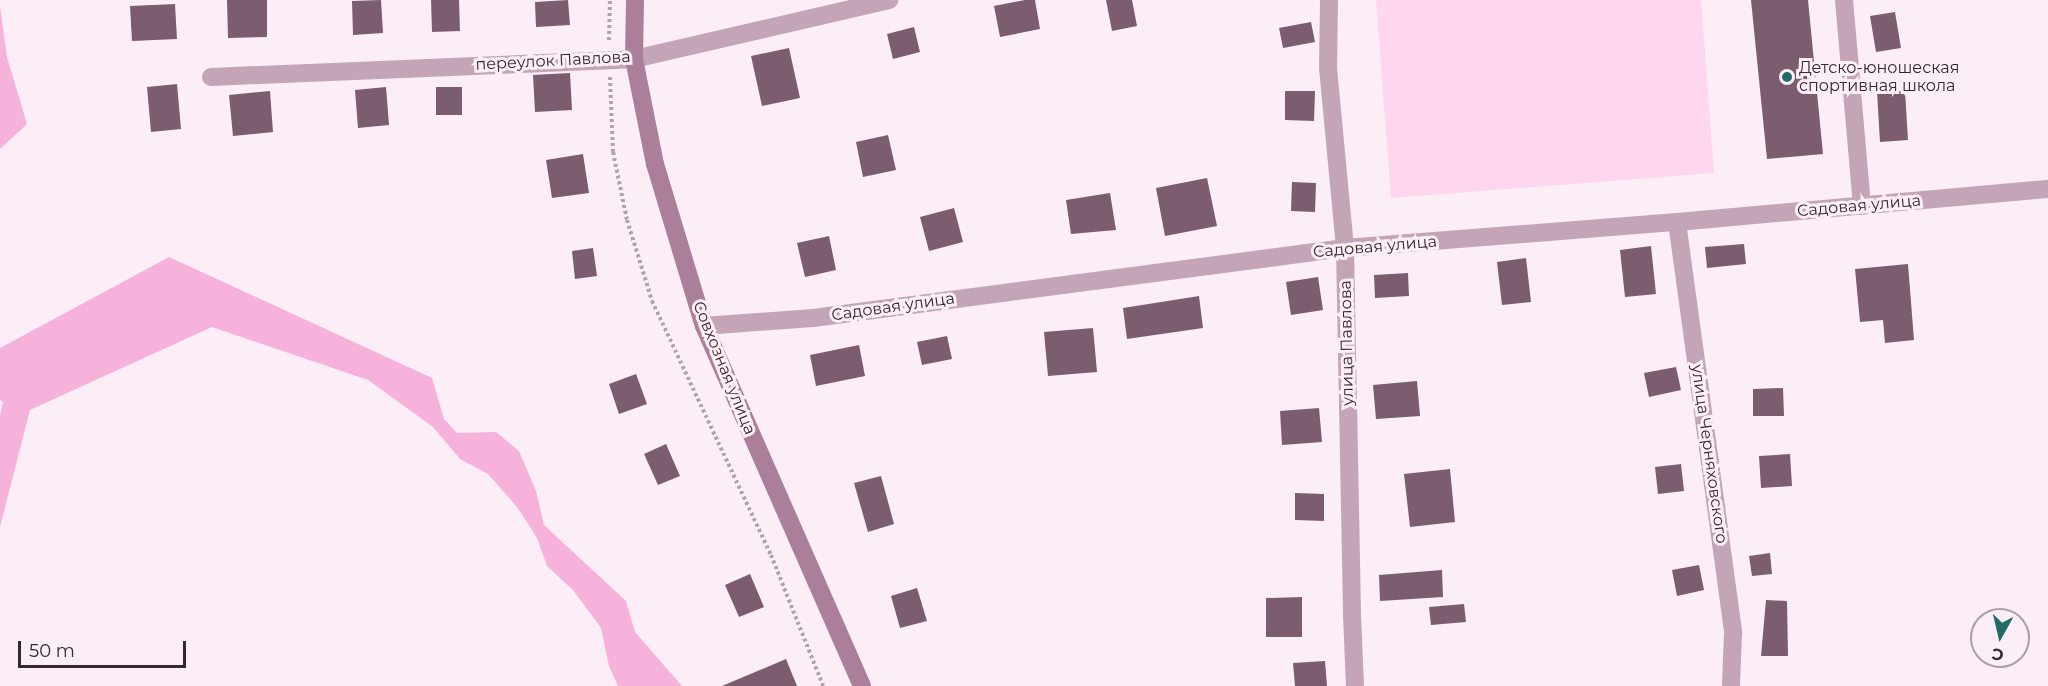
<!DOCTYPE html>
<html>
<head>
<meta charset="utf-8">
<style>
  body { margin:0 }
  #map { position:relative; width:2048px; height:686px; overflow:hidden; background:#fceef6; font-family:Montserrat,sans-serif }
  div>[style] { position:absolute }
  .green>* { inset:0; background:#fed6ed }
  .water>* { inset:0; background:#f7b2dc }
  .building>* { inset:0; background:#7b5d6f }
  .path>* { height:4px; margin-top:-2px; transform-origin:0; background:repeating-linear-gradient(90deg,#b0a2aa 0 3px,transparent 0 6px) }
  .street>* { height:18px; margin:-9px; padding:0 9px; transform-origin:9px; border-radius:9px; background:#c4a5b7 }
  .secondary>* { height:18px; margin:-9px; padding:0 9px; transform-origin:9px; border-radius:9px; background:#ab7f99 }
  .dots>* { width:16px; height:16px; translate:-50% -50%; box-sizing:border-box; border:3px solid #fceef6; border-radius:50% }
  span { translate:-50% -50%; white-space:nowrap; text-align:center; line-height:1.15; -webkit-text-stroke:6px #fceef6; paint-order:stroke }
  .street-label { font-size:16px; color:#34272e }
  .poi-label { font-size:16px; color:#34272e }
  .left { translate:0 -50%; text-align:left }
  .north { position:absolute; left:1970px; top:608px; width:60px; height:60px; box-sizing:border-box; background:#fceef6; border:2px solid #ac9ea6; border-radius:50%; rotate:188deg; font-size:16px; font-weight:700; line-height:24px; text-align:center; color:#34272e }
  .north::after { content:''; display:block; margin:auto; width:21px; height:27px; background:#206c6a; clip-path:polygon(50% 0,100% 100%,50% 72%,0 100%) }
  .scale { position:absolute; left:18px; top:641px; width:168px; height:27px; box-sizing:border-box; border:3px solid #34272e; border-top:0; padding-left:8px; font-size:18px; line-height:21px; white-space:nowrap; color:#34272e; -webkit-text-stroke:4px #fceef6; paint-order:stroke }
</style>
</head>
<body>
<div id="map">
  <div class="green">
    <i style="clip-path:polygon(1376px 0,1701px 0,1714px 173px,1391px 198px)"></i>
  </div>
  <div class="water">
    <i style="clip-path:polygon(0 7px,7px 57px,27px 124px,0 149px)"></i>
    <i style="clip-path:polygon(169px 257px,432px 378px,444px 419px,457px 433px,496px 432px,519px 451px,536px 491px,544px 525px,626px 601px,635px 632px,682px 686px,618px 686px,609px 666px,601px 628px,573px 590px,547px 566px,537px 538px,517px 507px,488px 474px,460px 459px,433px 427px,368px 380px,212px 327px,30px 410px,0 527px,0 415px,3px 402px,0 400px,0 348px)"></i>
  </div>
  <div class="building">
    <i style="clip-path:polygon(227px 0,267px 0,267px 37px,228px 38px)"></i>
    <i style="clip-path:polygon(381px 0,383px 33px,353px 35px,352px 1px)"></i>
    <i style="clip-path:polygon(431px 0,459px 0,460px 31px,432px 32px)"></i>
    <i style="clip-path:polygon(568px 0,570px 25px,536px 27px,535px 2px)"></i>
    <i style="clip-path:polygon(1025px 0,1035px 0,1040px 29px,1000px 37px,994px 6px)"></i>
    <i style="clip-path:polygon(1106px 0,1132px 0,1137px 26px,1112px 31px)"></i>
    <i style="clip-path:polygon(1751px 0,1808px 0,1823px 154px,1767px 159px)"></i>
    <i style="clip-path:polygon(175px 4px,177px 39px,132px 41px,130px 6px)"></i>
    <i style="clip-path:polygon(1895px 12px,1901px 48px,1876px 52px,1870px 16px)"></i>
    <i style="clip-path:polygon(1311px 22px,1315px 42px,1283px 48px,1279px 28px)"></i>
    <i style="clip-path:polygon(914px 27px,920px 52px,893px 59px,887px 34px)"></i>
    <i style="clip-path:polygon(789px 48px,800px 98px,762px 106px,751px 56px)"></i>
    <i style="clip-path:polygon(570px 73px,572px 110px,535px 112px,533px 75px)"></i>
    <i style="clip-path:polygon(177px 84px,181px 129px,151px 132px,147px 87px)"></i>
    <i style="clip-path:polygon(386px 87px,389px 125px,358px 128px,355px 90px)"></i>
    <i style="clip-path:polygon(436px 87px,462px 87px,462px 115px,436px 115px)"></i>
    <i style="clip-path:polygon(270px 91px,273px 132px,233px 136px,229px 95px)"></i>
    <i style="clip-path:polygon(1285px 91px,1315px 91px,1314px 121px,1285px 120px)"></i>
    <i style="clip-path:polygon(1905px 91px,1908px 140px,1880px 142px,1877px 92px)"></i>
    <i style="clip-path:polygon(888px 135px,896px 170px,863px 177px,856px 142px)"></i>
    <i style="clip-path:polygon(583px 154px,589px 193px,552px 198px,546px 160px)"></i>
    <i style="clip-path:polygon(1207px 178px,1217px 226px,1165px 236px,1156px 188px)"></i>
    <i style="clip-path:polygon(1292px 182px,1316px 183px,1315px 212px,1291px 211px)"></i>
    <i style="clip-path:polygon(1110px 193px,1116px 230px,1071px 234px,1066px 200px)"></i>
    <i style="clip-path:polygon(954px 208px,963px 242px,929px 251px,920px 217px)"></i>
    <i style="clip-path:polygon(829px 236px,836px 270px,805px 277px,797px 243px)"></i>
    <i style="clip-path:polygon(1744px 244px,1746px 264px,1707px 268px,1705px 247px)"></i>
    <i style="clip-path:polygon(1651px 246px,1656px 294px,1625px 297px,1620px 250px)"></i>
    <i style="clip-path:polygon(593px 248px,597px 276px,575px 279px,572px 251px)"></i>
    <i style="clip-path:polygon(1526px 258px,1531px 302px,1502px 305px,1497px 262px)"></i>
    <i style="clip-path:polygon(1908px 264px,1914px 340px,1885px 343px,1883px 320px,1860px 322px,1855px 269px)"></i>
    <i style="clip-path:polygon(1408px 273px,1409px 296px,1375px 298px,1374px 275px)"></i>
    <i style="clip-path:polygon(1318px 277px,1323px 310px,1291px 315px,1286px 282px)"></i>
    <i style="clip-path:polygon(1199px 296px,1203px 328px,1127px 339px,1123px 308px)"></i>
    <i style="clip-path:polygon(1093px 328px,1097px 372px,1048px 376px,1044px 332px)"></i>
    <i style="clip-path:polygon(947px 336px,952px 359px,922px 365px,917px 342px)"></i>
    <i style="clip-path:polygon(859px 345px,865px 376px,816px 386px,810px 355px)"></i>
    <i style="clip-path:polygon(1676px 367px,1681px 390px,1649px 397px,1644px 373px)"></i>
    <i style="clip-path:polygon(636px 374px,647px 404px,619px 414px,609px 384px)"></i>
    <i style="clip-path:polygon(1417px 381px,1420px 416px,1376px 419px,1373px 385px)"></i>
    <i style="clip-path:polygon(1783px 388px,1784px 416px,1753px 416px,1753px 389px)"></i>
    <i style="clip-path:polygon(1319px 408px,1322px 442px,1282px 445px,1280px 411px)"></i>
    <i style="clip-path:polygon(666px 444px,680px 476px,658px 485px,644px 454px)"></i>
    <i style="clip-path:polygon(1790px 454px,1792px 486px,1761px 488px,1759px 456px)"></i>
    <i style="clip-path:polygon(1681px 464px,1684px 491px,1658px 494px,1655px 467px)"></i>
    <i style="clip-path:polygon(1450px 469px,1455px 522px,1410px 527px,1404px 474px)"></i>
    <i style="clip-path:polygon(881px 476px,894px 524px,868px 532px,854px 483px)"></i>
    <i style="clip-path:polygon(1295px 493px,1324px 494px,1324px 521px,1295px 520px)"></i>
    <i style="clip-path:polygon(1770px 553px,1772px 574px,1752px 576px,1749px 556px)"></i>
    <i style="clip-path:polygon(1699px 565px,1704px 590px,1677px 596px,1672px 570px)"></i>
    <i style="clip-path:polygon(1442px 570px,1443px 597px,1380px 601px,1379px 575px)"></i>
    <i style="clip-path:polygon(750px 574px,764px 607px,739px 617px,725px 585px)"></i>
    <i style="clip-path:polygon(917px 588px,927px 621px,900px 628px,891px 596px)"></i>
    <i style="clip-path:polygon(1302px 597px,1302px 637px,1266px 637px,1266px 598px)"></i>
    <i style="clip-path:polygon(1766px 600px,1787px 601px,1788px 656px,1761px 656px)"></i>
    <i style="clip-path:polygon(1464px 604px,1466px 622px,1431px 625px,1429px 607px)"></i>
    <i style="clip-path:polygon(786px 659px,797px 686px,722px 686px)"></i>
    <i style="clip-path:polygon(1325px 661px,1327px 686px,1295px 686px,1293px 663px)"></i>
  </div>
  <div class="path">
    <i style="left:609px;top:40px;width:40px;rotate:-88.6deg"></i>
    <i style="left:610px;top:77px;width:75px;rotate:87.7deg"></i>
    <i style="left:613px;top:152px;width:69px;rotate:78.4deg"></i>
    <i style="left:627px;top:220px;width:85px;rotate:72.8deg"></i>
    <i style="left:652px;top:301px;width:280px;rotate:64.9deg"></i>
    <i style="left:771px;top:555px;width:141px;rotate:68.3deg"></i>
  </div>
  <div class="street">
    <i style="left:1329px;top:0;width:68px;rotate:90.8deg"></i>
    <i style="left:1328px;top:68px;width:181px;rotate:84.6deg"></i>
    <i style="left:1345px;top:248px;width:367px;rotate:88.9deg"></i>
    <i style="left:1352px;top:615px;width:71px;rotate:87.6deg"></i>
    <i style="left:1844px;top:0;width:207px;rotate:85deg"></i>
    <i style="left:211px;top:77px;width:423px;rotate:-2.4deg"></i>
    <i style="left:634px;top:59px;width:262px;rotate:-13deg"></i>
    <i style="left:1677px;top:222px;width:415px;rotate:82.2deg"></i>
    <i style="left:1733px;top:633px;width:53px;rotate:92.2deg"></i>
    <i style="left:704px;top:326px;width:109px;rotate:-4.2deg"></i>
    <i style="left:813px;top:318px;width:537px;rotate:-7.5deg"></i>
    <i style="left:1345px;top:248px;width:333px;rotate:-4.5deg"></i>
    <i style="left:1677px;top:222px;width:372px;rotate:-5.1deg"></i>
  </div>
  <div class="secondary">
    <i style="left:635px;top:0;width:59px;rotate:91deg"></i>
    <i style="left:634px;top:59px;width:107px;rotate:78.7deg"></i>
    <i style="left:655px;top:164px;width:169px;rotate:73.2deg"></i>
    <i style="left:704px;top:326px;width:393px;rotate:66.3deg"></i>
  </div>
  <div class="dots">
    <i style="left:1787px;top:77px;background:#206c6a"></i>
  </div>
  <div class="street-label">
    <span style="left:553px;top:61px;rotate:-3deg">переулок Павлова</span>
    <span style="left:1859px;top:206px;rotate:-5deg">Садовая улица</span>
    <span style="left:1375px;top:247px;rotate:-5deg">Садовая улица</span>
    <span style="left:893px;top:307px;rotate:-8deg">Садовая улица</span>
    <span style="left:1347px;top:343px;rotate:-91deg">улица Павлова</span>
    <span style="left:724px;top:368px;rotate:68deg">Совхозная улица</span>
    <span style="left:1709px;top:454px;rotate:82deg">улица Черняховского</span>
  </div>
  <div class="poi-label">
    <span class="left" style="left:1799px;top:77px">Детско-юношеская<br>спортивная школа</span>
  </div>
  <div class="north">С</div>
  <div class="scale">50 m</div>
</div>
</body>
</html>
